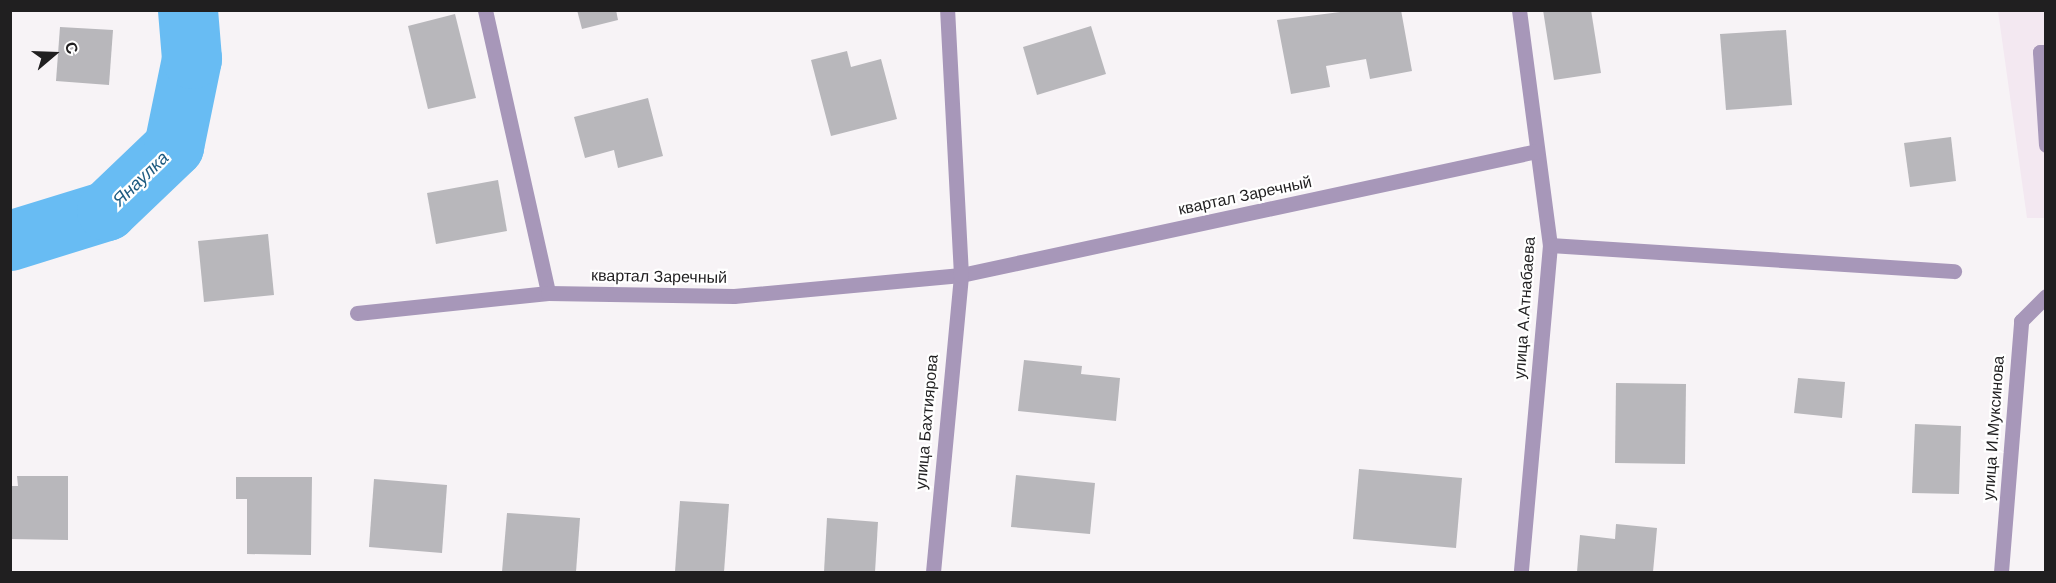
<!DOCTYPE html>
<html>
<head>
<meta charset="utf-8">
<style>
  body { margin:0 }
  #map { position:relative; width:2056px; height:583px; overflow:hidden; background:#f7f3f6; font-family:Arial,sans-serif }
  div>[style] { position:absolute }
  .built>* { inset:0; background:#f3e8f1 }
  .river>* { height:60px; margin:-30px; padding:0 30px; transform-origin:30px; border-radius:30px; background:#68bcf3 }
  .building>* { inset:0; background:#b8b7bb }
  .minor>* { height:15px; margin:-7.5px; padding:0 7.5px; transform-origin:7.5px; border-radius:7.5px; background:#a797b9 }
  span { translate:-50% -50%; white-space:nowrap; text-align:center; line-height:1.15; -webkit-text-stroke:4.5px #fff; paint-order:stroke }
  .street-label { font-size:16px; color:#201f20 }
  .water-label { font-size:18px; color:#1e5b81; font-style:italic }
  .frame { position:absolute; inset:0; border:12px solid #201f20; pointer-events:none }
  .north { position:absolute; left:24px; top:24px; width:60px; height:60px; -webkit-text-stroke:4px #fff; paint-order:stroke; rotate:71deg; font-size:16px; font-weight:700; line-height:24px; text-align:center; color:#201f20 }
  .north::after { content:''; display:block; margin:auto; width:21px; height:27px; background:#201f20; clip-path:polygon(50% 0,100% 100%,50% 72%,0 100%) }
</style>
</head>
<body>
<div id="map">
  <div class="built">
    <i style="clip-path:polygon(1998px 11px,2045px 11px,2045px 218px,2027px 218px)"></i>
  </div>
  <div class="river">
    <i style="left:10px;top:241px;width:102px;rotate:-17.2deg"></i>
    <i style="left:107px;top:211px;width:93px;rotate:-43.7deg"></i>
    <i style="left:174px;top:147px;width:90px;rotate:-78.4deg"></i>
    <i style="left:192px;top:59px;width:49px;rotate:-94.7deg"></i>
  </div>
  <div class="building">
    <i style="clip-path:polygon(577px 10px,616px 10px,618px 20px,582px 29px)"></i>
    <i style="clip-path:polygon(1356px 10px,1401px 10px,1412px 71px,1370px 79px,1366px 59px,1326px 66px,1330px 87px,1291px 94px,1277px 20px)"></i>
    <i style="clip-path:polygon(1543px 10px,1591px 10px,1601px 73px,1554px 80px)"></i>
    <i style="clip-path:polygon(455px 14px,476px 98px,428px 109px,408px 26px)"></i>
    <i style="clip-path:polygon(1091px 26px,1106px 74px,1037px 95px,1023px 47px)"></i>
    <i style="clip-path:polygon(60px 27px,113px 30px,109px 85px,56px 81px)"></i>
    <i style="clip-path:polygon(1786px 30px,1792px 105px,1726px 110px,1720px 34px)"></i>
    <i style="clip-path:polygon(847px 51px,851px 67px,881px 59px,897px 119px,831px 136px,811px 60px)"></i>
    <i style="clip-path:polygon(648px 98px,663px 156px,618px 168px,614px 150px,585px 158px,574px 117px)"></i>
    <i style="clip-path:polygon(1951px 137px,1956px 181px,1910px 187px,1904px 143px)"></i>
    <i style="clip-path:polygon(498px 180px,507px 231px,436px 244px,427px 193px)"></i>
    <i style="clip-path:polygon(268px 234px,274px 295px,204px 302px,198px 241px)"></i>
    <i style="clip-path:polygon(1024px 360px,1082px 366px,1081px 374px,1120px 378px,1116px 421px,1018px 411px)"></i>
    <i style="clip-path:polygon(1798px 378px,1845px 382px,1842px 418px,1794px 413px)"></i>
    <i style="clip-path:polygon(1616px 383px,1686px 384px,1685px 464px,1615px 463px)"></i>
    <i style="clip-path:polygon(1915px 424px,1961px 426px,1959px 494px,1912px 493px)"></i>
    <i style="clip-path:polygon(1359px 469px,1462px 478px,1456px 548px,1353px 539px)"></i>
    <i style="clip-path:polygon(1016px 475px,1095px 483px,1090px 534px,1011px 527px)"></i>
    <i style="clip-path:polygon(17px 476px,68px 476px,68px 540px,10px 539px,10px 486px,18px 486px)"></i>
    <i style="clip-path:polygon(236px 477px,312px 477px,311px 555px,247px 554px,247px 499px,236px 499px)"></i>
    <i style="clip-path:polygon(374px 479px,447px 485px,442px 553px,369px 547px)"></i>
    <i style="clip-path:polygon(680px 501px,729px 504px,724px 572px,675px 572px)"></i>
    <i style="clip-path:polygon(507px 513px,580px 518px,576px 572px,502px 572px)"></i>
    <i style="clip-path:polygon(827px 518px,878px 522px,875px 572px,824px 572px)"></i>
    <i style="clip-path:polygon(1616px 524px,1657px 528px,1653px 572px,1577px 572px,1580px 535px,1615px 539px)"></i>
  </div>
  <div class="minor">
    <i style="left:485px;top:10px;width:290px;rotate:77.4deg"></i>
    <i style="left:1519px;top:10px;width:237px;rotate:82.5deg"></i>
    <i style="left:1550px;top:245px;width:328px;rotate:95.1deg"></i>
    <i style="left:2046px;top:52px;width:6px;rotate:180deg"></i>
    <i style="left:2040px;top:52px;width:93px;rotate:86.3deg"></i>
    <i style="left:1550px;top:245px;width:405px;rotate:3.7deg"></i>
    <i style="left:357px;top:313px;width:192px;rotate:-6deg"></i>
    <i style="left:548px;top:293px;width:186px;rotate:0.9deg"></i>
    <i style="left:734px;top:296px;width:228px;rotate:-5.3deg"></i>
    <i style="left:961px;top:275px;width:589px;rotate:-12.15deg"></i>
    <i style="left:933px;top:572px;width:298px;rotate:-84.6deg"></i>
    <i style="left:961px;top:275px;width:265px;rotate:-93deg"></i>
    <i style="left:2001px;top:572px;width:252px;rotate:-85.4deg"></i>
    <i style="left:2021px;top:321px;width:35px;rotate:-45deg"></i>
  </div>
  <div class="street-label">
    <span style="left:1245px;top:196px;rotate:-12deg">квартал Заречный</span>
    <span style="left:659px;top:277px;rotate:1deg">квартал Заречный</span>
    <span style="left:1525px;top:308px;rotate:-86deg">улица А.Атнабаева</span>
    <span style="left:927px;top:422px;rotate:-85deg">улица Бахтиярова</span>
    <span style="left:1994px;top:428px;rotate:-86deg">улица И.Муксинова</span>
  </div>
  <div class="water-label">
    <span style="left:141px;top:179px;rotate:-44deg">Янаулка</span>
  </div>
  <div class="frame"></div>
  <div class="north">С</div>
</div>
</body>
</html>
